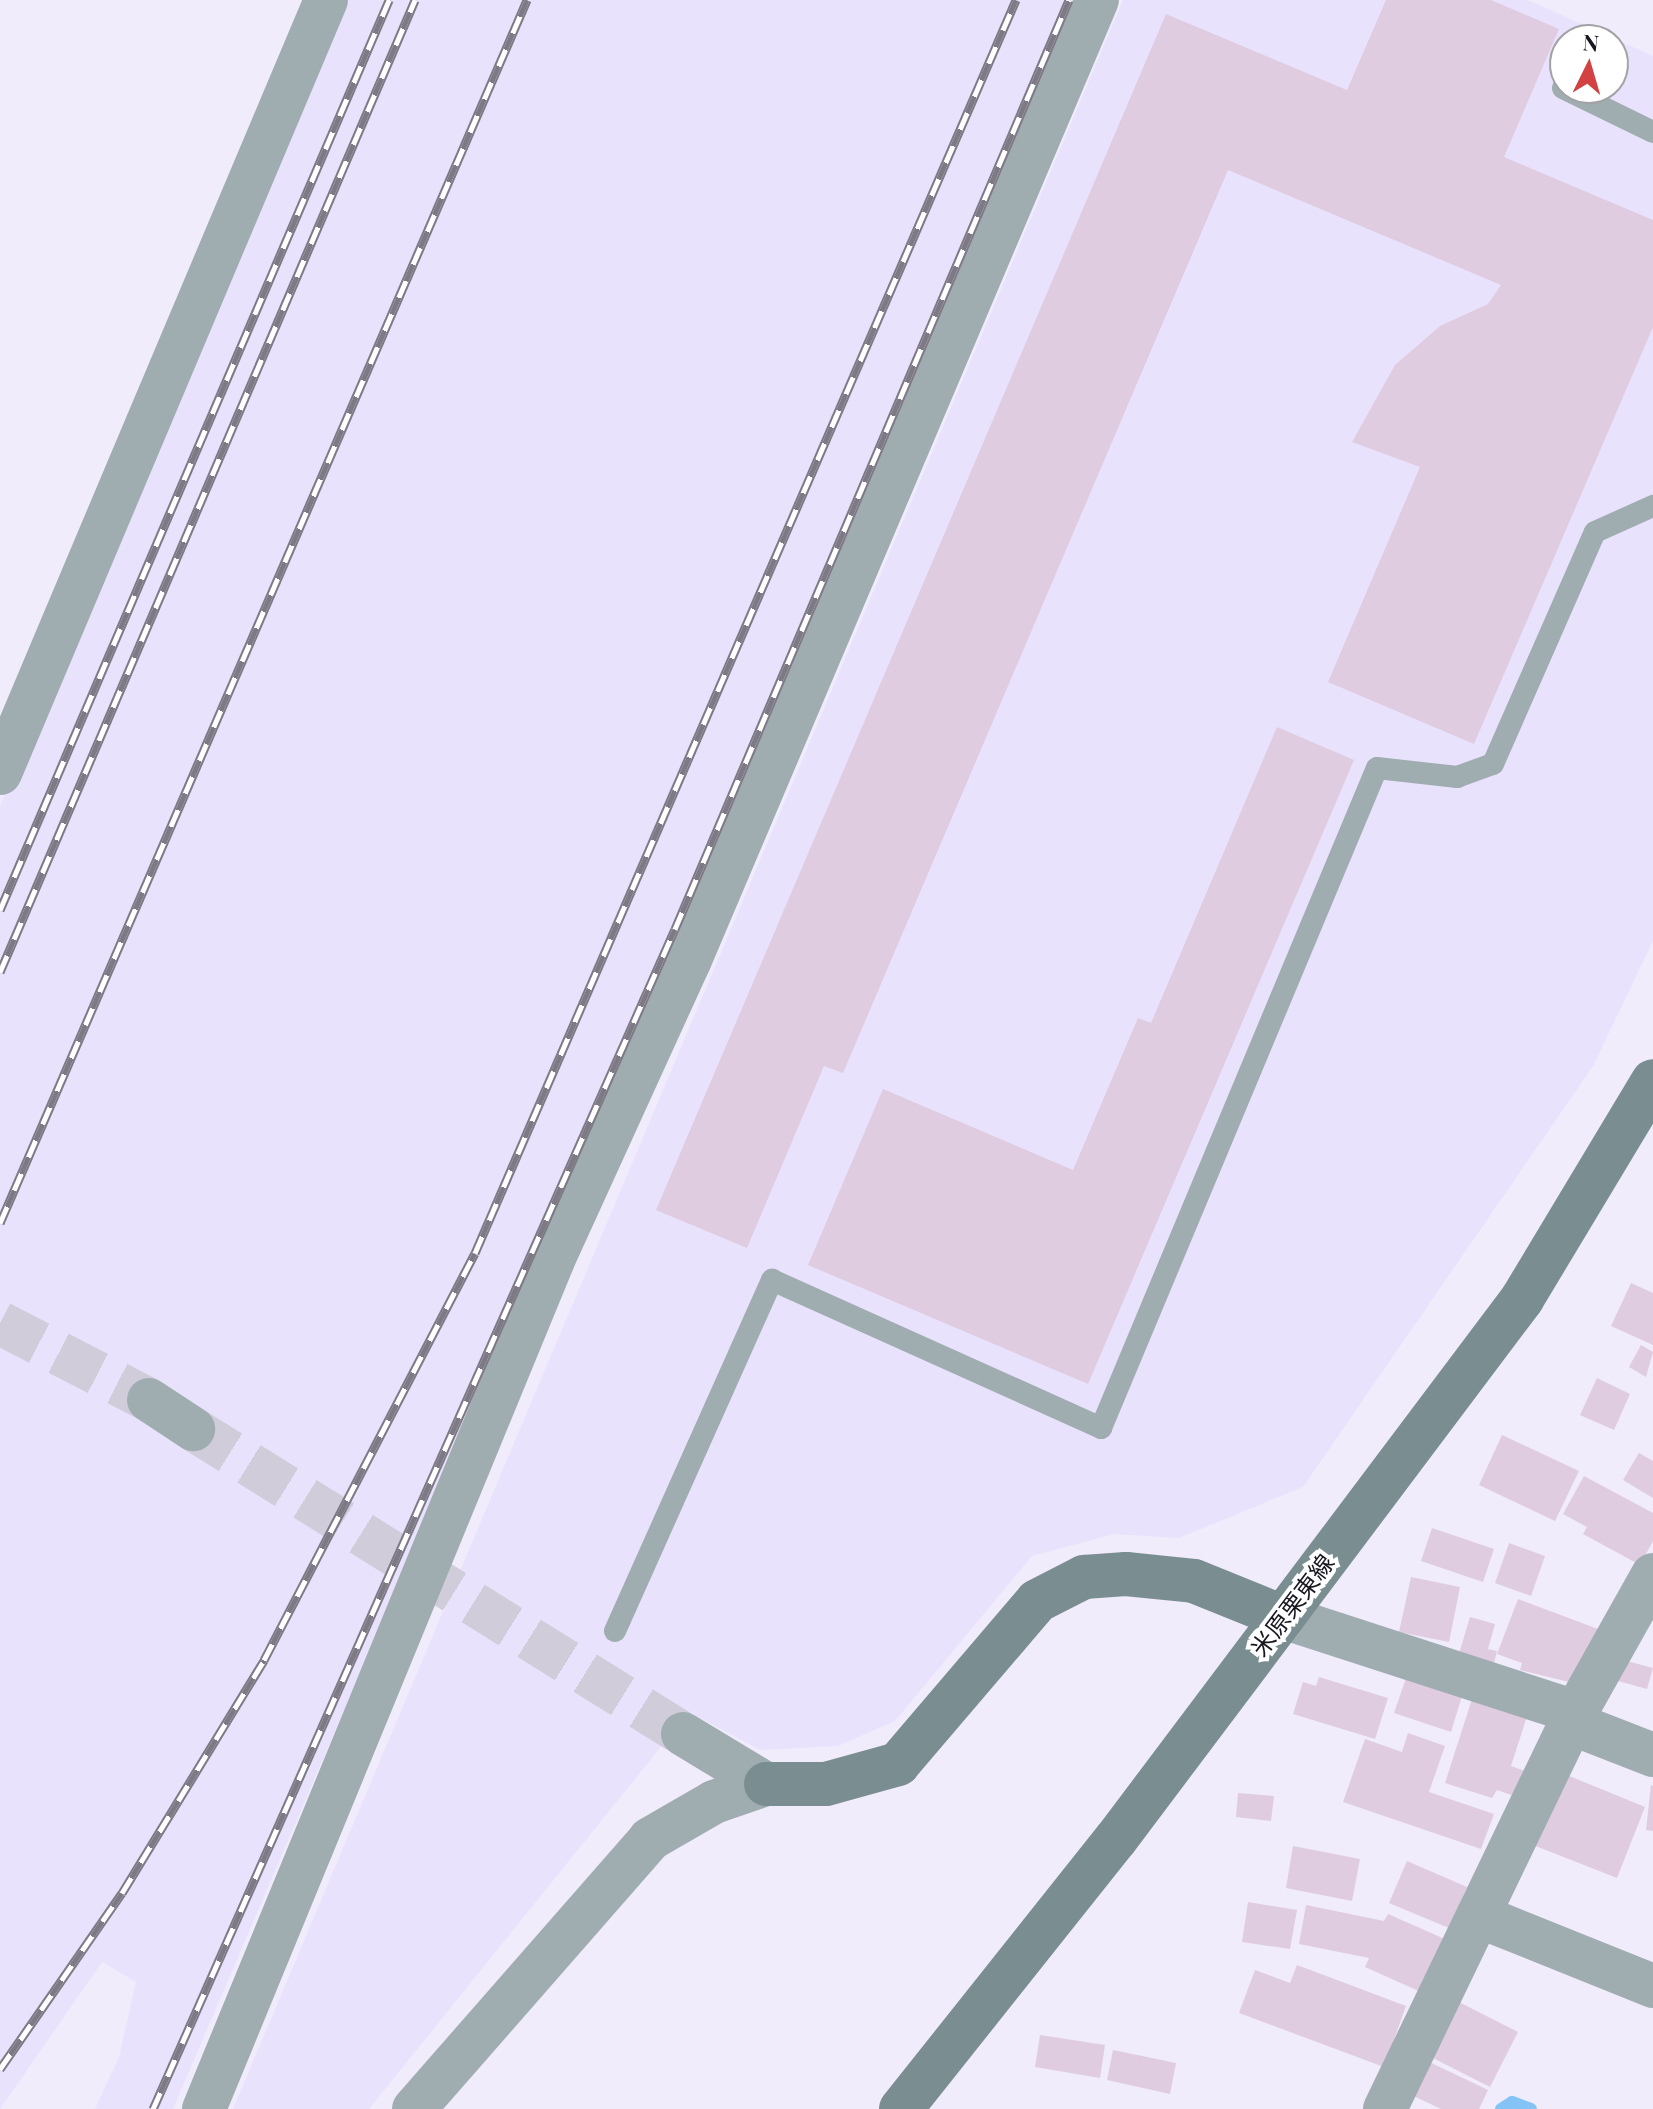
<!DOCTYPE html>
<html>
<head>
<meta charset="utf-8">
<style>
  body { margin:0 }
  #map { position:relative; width:1653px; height:2109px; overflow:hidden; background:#f0ecfb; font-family:"Playfair Display","Noto Sans JP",serif }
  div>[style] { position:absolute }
  .built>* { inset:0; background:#e9e2fc }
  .stream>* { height:12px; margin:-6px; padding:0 6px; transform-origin:6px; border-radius:6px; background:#84c3f6 }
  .building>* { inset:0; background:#dfcce0 }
  .street-tunnel>* { height:44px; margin-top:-22px; transform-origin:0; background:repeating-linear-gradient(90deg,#d0ccda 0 44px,transparent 0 66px) }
  .lane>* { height:22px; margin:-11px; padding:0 11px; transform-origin:11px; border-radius:11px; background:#a0adb0 }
  .street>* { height:44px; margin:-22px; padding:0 22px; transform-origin:22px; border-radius:22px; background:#a0adb0 }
  .secondary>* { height:44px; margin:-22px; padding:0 22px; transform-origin:22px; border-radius:22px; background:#7a8e91 }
  .rail>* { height:9px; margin-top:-4.5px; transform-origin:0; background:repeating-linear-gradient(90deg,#fff 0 18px,#7d7a85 0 36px); box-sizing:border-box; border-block:2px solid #7d7a85 }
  span { translate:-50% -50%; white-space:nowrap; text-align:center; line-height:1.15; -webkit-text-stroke:8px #fff; paint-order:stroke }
  .street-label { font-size:24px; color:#18161e }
  .north { position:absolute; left:1549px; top:24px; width:80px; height:80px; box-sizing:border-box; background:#fff; border:2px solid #a3a2a5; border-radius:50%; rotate:5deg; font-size:22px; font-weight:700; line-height:32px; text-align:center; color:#18161e }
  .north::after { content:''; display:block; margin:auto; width:28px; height:36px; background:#d24243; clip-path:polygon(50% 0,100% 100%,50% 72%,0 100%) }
</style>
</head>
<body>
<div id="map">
  <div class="built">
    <i style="clip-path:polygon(349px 0,1077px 0,173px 2109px,95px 2109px,119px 2057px,136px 1982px,102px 1962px,0 2109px,0 806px)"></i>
    <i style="clip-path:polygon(evenodd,1123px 0,1528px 0,1653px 56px,1653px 941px,1593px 1066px,1303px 1487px,1179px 1538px,1114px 1534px,1032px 1556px,895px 1721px,838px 1746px,760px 1750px,689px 1712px,369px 2109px,233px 2109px,1123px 0,1565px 40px,1613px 40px,1613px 88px,1565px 88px,1565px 40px)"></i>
  </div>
  <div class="stream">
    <i style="left:1501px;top:2109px;width:13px;rotate:-32deg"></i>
    <i style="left:1512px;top:2102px;width:20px;rotate:20deg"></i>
  </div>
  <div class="building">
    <i style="clip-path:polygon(1386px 0,1491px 0,1559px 29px,1504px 157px,1653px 220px,1653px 327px,1474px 744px,1328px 682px,1420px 467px,1352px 442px,1395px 365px,1440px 326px,1488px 304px,1501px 285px,1228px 170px,843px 1073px,824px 1066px,747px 1248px,656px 1210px,1166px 14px,1347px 90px)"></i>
    <i style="clip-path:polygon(1277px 727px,1354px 760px,1088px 1384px,808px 1265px,883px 1089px,1073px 1170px,1138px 1018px,1151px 1023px)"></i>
    <i style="clip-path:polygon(1631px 1283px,1653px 1293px,1653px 1345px,1611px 1326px)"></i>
    <i style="clip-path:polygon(1641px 1345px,1653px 1352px,1646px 1377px,1629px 1367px)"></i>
    <i style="clip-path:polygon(1597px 1378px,1630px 1394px,1614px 1430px,1580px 1415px)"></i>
    <i style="clip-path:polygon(1502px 1435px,1579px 1471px,1555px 1521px,1479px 1485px)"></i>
    <i style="clip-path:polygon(1639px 1453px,1653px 1461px,1653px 1498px,1623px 1480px)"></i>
    <i style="clip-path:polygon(1584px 1476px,1653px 1513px,1653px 1541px,1640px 1565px,1583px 1534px,1587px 1527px,1563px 1514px)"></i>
    <i style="clip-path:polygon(1432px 1528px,1494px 1549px,1483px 1582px,1421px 1561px)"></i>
    <i style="clip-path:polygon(1509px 1543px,1545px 1556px,1531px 1596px,1495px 1583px)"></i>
    <i style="clip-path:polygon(1411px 1577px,1460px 1587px,1449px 1642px,1399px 1632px)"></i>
    <i style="clip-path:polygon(1518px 1599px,1598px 1629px,1577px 1684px,1520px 1670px,1522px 1663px,1497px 1654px)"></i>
    <i style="clip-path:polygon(1470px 1617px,1495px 1624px,1488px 1649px,1497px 1651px,1493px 1667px,1458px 1657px)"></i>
    <i style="clip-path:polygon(1616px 1658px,1653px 1668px,1647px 1689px,1611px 1679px)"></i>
    <i style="clip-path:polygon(1319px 1677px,1388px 1698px,1375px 1739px,1293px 1714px,1303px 1682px,1316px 1686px)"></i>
    <i style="clip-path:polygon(1406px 1678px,1462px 1696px,1451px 1732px,1394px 1713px)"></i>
    <i style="clip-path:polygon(1472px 1699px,1527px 1716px,1511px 1766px,1525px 1771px,1517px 1797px,1497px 1790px,1492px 1798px,1445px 1783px)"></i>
    <i style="clip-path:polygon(1408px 1733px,1445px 1746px,1429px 1792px,1494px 1814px,1481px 1849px,1343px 1802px,1365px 1739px,1402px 1752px)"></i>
    <i style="clip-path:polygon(1562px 1773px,1645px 1807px,1617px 1878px,1533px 1845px)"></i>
    <i style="clip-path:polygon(1651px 1785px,1653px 1786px,1653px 1831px,1646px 1830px)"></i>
    <i style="clip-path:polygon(1238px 1793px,1274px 1796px,1271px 1821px,1236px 1817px)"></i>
    <i style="clip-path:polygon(1293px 1846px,1360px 1859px,1352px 1901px,1286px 1888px)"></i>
    <i style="clip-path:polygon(1407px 1861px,1467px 1887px,1449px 1928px,1389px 1903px)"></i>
    <i style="clip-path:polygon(1248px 1902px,1297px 1910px,1290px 1949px,1242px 1942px)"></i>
    <i style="clip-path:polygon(1306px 1905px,1384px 1921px,1388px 1914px,1447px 1940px,1423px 1993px,1365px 1967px,1369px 1958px,1299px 1944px)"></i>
    <i style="clip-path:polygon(1297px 1965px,1406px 2006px,1384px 2067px,1239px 2013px,1255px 1970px,1290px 1983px)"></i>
    <i style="clip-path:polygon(1451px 1998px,1518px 2032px,1490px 2087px,1423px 2053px)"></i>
    <i style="clip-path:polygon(1040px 2035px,1105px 2045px,1100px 2078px,1035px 2067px)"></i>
    <i style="clip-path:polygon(1113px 2050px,1176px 2063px,1170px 2094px,1107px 2080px)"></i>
    <i style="clip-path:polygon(1421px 2058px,1488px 2090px,1479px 2109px,1441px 2109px,1405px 2092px)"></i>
  </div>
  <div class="street-tunnel">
    <i style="left:0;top:1323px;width:168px;rotate:27.3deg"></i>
    <i style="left:193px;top:1429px;width:577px;rotate:31.9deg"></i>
  </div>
  <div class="lane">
    <i style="left:1563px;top:88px;width:100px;rotate:26.1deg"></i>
    <i style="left:615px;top:1631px;width:385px;rotate:-65.9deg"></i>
    <i style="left:772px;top:1280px;width:361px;rotate:24.2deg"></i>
    <i style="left:1101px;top:1428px;width:715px;rotate:-67.31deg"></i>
    <i style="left:1377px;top:768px;width:81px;rotate:6.4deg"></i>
    <i style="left:1457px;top:777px;width:38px;rotate:-20deg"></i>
    <i style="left:1493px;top:764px;width:253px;rotate:-66.3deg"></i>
    <i style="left:1595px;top:532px;width:64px;rotate:-24.1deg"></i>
  </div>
  <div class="street">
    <i style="left:0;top:773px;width:839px;rotate:-67.13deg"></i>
    <i style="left:149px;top:1400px;width:53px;rotate:33.4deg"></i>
    <i style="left:1283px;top:1617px;width:308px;rotate:18deg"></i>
    <i style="left:1576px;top:1712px;width:157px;rotate:-60.7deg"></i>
    <i style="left:1571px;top:1723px;width:88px;rotate:21.3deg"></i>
    <i style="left:683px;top:1734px;width:97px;rotate:31.1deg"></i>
    <i style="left:1479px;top:1916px;width:188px;rotate:21.9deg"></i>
    <i style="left:204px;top:2109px;width:918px;rotate:-67.65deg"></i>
    <i style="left:553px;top:1260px;width:328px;rotate:-65.5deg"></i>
    <i style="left:689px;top:962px;width:1045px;rotate:-67.02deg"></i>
    <i style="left:414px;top:2109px;width:359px;rotate:-48.8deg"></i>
    <i style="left:650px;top:1839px;width:74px;rotate:-30deg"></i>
    <i style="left:714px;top:1802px;width:55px;rotate:-19.1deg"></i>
    <i style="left:1385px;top:2109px;width:441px;rotate:-64.3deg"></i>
  </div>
  <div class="secondary">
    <i style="left:766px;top:1784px;width:60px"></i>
    <i style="left:826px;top:1784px;width:75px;rotate:-15.5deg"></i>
    <i style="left:898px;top:1764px;width:214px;rotate:-49.5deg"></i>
    <i style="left:1037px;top:1601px;width:53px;rotate:-27.1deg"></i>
    <i style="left:1084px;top:1577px;width:42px;rotate:-4.1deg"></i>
    <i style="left:1126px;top:1574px;width:68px;rotate:5.9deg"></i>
    <i style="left:1194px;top:1581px;width:96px;rotate:22deg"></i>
    <i style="left:901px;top:2109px;width:345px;rotate:-51.5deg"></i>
    <i style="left:1116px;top:1839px;width:676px;rotate:-53.06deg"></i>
    <i style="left:1522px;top:1299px;width:254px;rotate:-59deg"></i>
  </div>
  <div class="rail">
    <i style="left:0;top:910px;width:990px;rotate:-66.85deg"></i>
    <i style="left:0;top:972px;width:1057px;rotate:-66.88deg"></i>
    <i style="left:0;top:1223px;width:1332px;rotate:-66.69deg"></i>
    <i style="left:0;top:2069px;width:214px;rotate:-55.3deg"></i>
    <i style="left:122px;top:1893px;width:273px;rotate:-58.6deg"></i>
    <i style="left:264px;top:1660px;width:458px;rotate:-62.6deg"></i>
    <i style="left:475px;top:1253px;width:1365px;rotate:-66.65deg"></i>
    <i style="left:153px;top:2109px;width:1290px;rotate:-66.14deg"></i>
    <i style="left:675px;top:929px;width:1009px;rotate:-67.02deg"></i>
  </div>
  <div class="street-label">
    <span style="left:1292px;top:1605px;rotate:-53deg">米原栗東線</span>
  </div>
  <div class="north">N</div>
</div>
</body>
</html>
